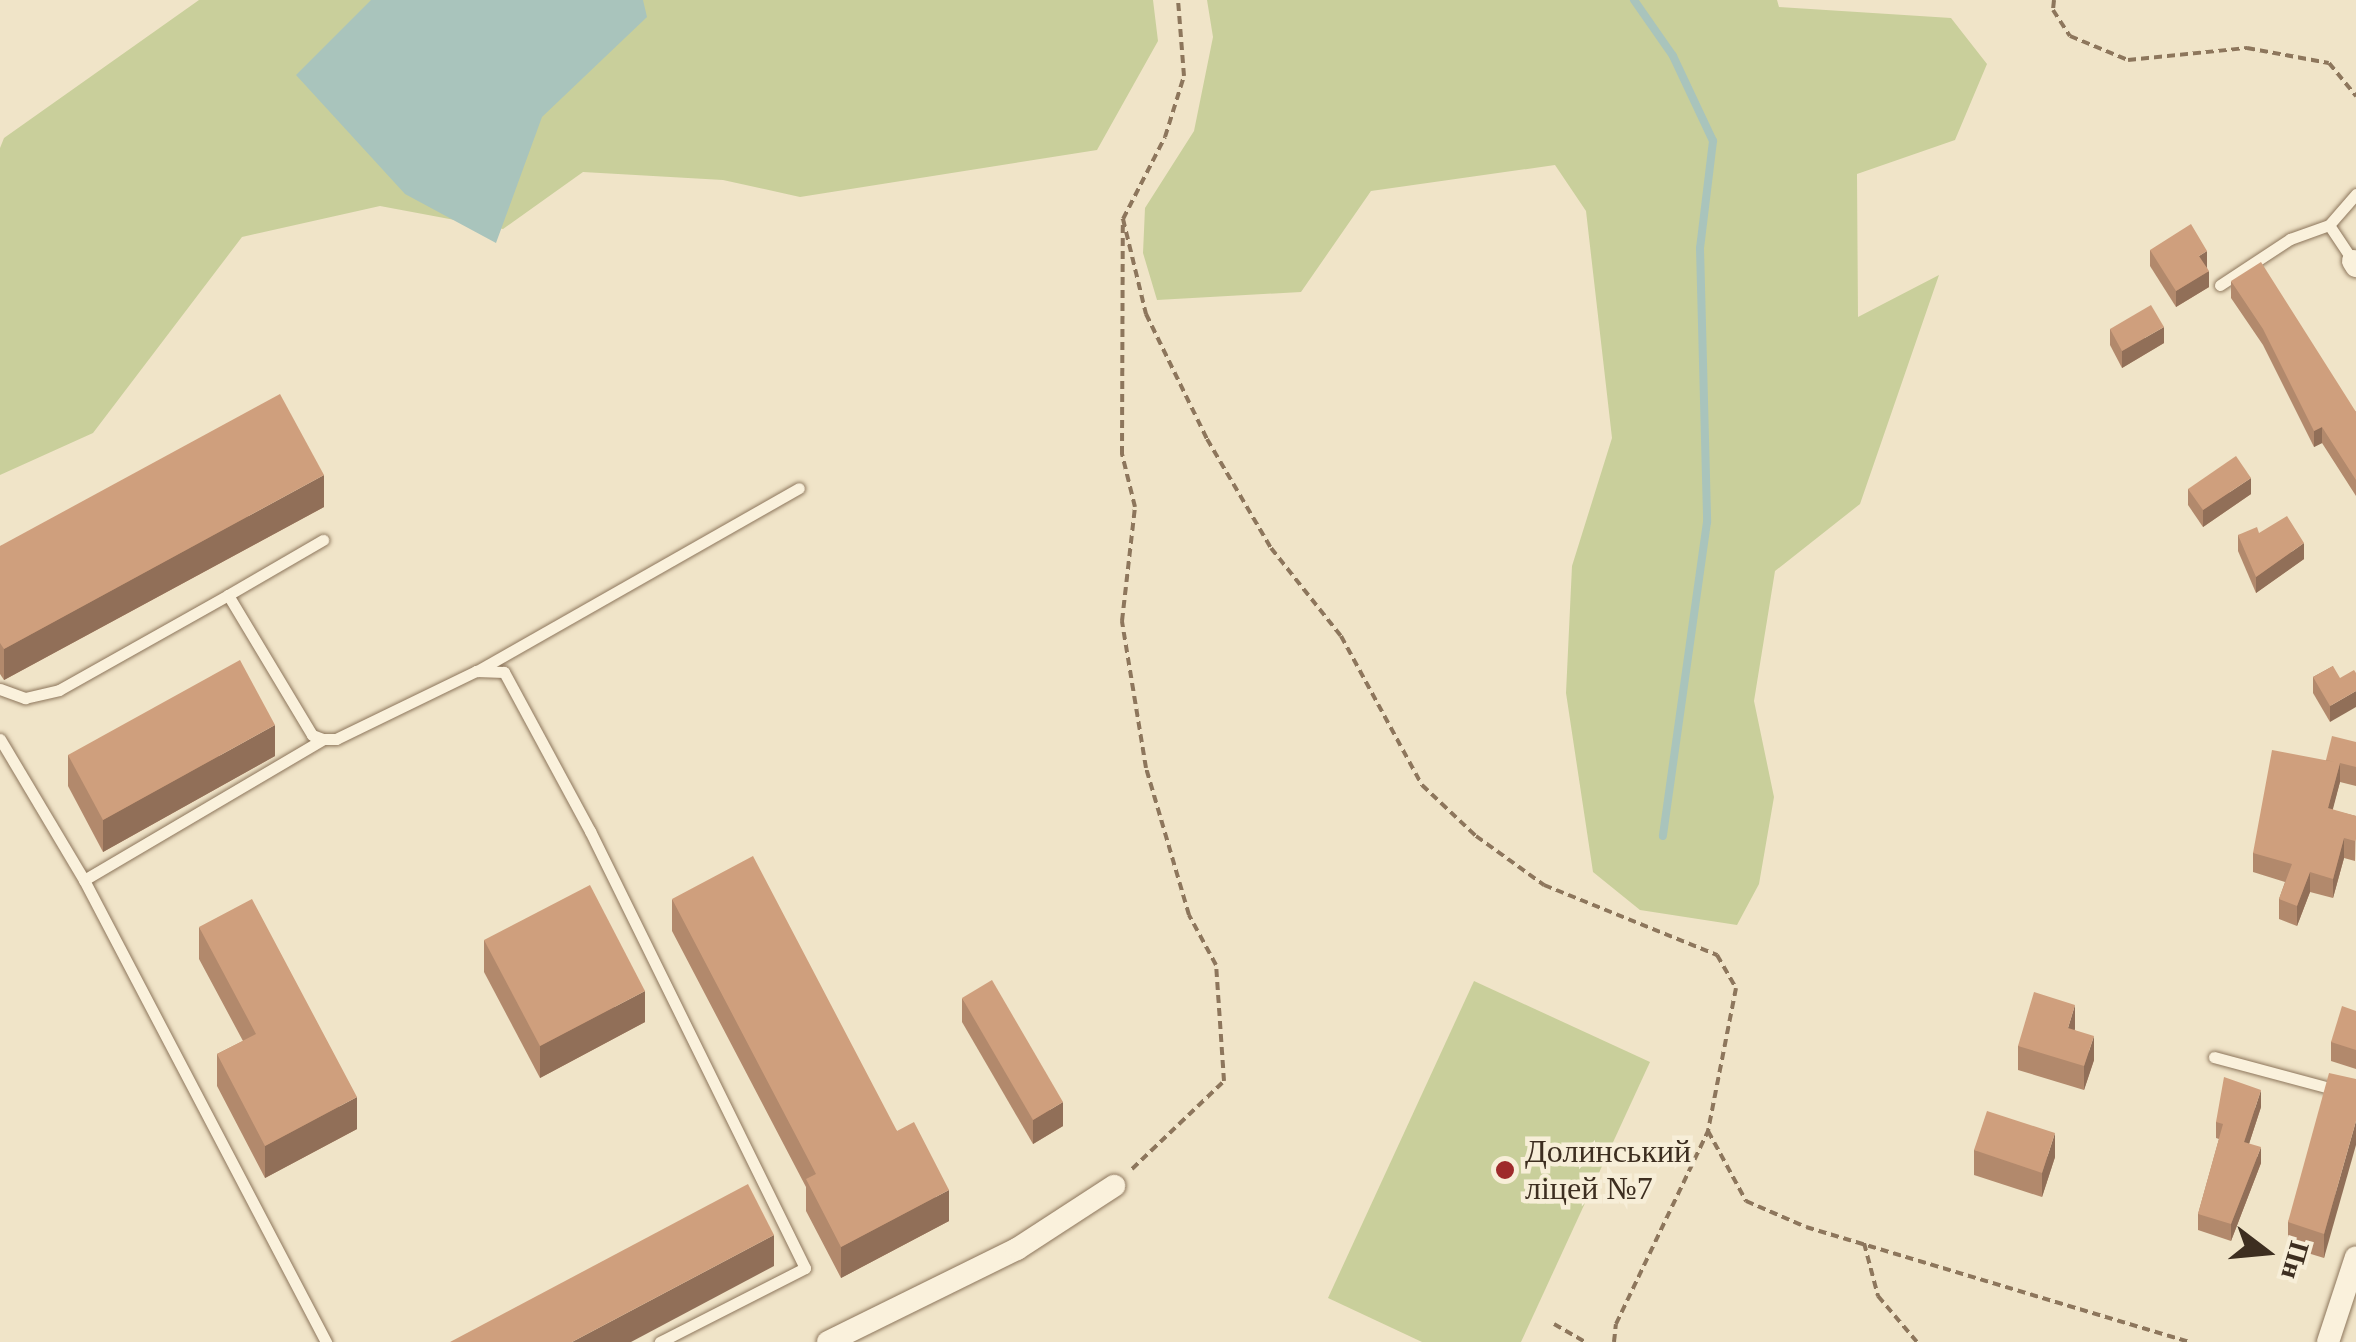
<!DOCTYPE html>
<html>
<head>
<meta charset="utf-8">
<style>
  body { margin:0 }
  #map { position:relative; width:2356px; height:1342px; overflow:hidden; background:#f0e4c8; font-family:"Times New Roman",serif }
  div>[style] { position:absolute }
  .green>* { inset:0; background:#c9cf9b }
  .water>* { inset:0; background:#a9c4bc }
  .stream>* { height:8px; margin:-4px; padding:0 4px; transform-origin:4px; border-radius:4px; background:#a9c4bc }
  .path>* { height:4px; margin-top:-2px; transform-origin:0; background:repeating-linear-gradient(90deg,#8d765c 0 8px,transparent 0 13px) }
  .roads { filter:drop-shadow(0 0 2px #8d765c) drop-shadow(0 0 2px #8d765c) }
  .lane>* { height:11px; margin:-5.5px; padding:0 5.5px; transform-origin:5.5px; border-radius:5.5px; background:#faf1dc }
  .street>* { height:22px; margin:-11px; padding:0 11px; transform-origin:11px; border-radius:11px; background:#faf1dc }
  .wall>* { inset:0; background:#b2896c }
  .shaded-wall>* { inset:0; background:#916f58 }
  .building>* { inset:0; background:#cf9f7d }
  .dots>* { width:28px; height:28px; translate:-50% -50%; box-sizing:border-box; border:5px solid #f7eed8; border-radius:50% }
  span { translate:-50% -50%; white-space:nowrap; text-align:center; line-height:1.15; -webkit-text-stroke:9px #f7eed8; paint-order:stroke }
  .poi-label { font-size:32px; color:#3d2e20 }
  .left { translate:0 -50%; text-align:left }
  .north { position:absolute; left:2216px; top:1202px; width:100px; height:100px; -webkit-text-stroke:8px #f7eed8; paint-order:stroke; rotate:106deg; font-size:28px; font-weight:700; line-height:40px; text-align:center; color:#3d2e20 }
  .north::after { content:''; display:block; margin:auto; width:35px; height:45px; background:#3d2e20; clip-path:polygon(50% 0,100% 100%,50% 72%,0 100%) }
</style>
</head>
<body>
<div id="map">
  <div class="green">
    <i style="clip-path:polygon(199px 0,1153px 0,1158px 41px,1097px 150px,800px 197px,723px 180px,583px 172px,503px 229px,380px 206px,242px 237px,93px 433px,0 475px,0 148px,4px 138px)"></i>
    <i style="clip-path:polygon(1207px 0,1777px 0,1779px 7px,1951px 18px,1987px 64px,1955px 140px,1857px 174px,1858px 317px,1939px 275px,1860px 504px,1775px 571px,1754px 701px,1774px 797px,1759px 884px,1737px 925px,1640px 910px,1593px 872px,1566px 693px,1572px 566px,1612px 438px,1586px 211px,1555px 165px,1371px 191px,1301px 292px,1157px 300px,1143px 253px,1145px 208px,1194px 131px,1213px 37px)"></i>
    <i style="clip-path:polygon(1474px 981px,1650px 1062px,1521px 1342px,1422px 1342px,1328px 1298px)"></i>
  </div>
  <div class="water">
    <i style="clip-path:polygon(371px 0,643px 0,647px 17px,542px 117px,496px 243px,405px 194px,296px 75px)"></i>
  </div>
  <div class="stream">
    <i style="left:1634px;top:0;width:68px;rotate:55.1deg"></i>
    <i style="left:1673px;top:56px;width:94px;rotate:64.8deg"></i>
    <i style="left:1713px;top:141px;width:108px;rotate:96.9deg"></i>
    <i style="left:1700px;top:248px;width:274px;rotate:88.5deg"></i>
    <i style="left:1707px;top:522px;width:317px;rotate:98deg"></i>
  </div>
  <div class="path">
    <i style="left:2054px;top:0;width:10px;rotate:96deg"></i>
    <i style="left:2053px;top:10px;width:31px;rotate:57deg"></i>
    <i style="left:2070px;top:36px;width:63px;rotate:22.5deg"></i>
    <i style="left:2128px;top:60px;width:120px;rotate:-5.8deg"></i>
    <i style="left:2247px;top:48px;width:83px;rotate:10.4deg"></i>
    <i style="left:2329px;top:63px;width:43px;rotate:50.7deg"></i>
    <i style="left:1123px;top:219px;width:98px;rotate:76.4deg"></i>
    <i style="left:1146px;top:314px;width:139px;rotate:64deg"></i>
    <i style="left:1207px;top:439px;width:126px;rotate:59.6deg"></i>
    <i style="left:1271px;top:548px;width:112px;rotate:51.5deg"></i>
    <i style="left:1341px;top:636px;width:170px;rotate:61.5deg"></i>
    <i style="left:1422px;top:785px;width:74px;rotate:43.4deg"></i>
    <i style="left:1476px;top:836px;width:84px;rotate:35.8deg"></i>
    <i style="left:1544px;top:885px;width:187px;rotate:22deg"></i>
    <i style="left:1717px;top:955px;width:38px;rotate:60deg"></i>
    <i style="left:1736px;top:988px;width:146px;rotate:101.1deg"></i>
    <i style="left:1708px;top:1131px;width:80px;rotate:61.5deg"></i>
    <i style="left:1746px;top:1201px;width:65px;rotate:23.4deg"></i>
    <i style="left:1806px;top:1227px;width:401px;rotate:16.7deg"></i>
    <i style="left:1132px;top:1169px;width:127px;rotate:-43.7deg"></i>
    <i style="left:1224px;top:1081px;width:116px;rotate:-93.9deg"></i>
    <i style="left:1216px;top:965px;width:57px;rotate:-118.4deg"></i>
    <i style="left:1189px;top:915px;width:153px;rotate:-106.3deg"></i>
    <i style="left:1146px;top:768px;width:149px;rotate:-99.3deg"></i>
    <i style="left:1122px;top:621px;width:115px;rotate:-83.5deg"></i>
    <i style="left:1135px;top:507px;width:55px;rotate:-103.8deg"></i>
    <i style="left:1122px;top:454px;width:235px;rotate:-89.8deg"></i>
    <i style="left:1123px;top:219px;width:92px;rotate:-62.9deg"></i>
    <i style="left:1165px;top:137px;width:64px;rotate:-72.7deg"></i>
    <i style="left:1184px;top:76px;width:76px;rotate:-94.5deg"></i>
    <i style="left:1864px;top:1243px;width:55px;rotate:75.2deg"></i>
    <i style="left:1878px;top:1296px;width:60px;rotate:49.7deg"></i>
    <i style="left:1554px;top:1324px;width:36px;rotate:30deg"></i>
    <i style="left:1614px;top:1342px;width:18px;rotate:-84deg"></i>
    <i style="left:1616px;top:1324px;width:214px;rotate:-64.5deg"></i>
  </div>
  <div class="roads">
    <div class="lane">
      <i style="left:2353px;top:261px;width:43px;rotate:-123.7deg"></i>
      <i style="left:2329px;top:225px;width:41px;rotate:-48.9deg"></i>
      <i style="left:2220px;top:285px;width:84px;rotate:-33.3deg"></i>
      <i style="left:2290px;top:239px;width:41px;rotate:-19.7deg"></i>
      <i style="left:228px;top:595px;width:110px;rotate:-30.1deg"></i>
      <i style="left:477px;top:671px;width:370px;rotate:-29.6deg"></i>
      <i style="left:0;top:689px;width:27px;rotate:20deg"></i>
      <i style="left:25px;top:698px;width:35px;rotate:-13deg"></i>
      <i style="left:59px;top:690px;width:194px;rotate:-29.3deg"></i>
      <i style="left:228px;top:595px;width:163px;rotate:59deg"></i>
      <i style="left:312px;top:735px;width:12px;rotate:20deg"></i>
      <i style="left:323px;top:739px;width:13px"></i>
      <i style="left:336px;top:739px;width:156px;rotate:-25.9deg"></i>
      <i style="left:476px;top:671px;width:28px;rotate:2deg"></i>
      <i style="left:504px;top:672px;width:181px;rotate:61.6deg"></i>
      <i style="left:590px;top:831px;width:487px;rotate:63.8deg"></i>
      <i style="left:805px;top:1268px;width:163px;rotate:153deg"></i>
      <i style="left:0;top:739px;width:164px;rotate:59.2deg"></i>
      <i style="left:84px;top:880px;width:522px;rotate:62.35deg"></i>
      <i style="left:84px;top:880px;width:277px;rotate:-30.5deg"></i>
      <i style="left:2214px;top:1057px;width:147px;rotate:15deg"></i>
    </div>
    <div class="street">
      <i style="left:2353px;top:261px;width:6px;rotate:59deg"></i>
      <i style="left:828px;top:1342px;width:211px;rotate:-26.2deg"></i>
      <i style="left:1017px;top:1249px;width:116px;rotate:-33deg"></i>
      <i style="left:2328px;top:1342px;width:89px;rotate:-71.8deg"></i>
    </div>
  </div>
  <div class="wall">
    <i style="clip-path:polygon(2150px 250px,2207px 267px,2209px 287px,2176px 307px,2150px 266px)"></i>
    <i style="clip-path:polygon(2231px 281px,2356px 412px,2356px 496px,2322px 443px,2314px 447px,2263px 345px,2231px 298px)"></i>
    <i style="clip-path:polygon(2110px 329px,2164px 343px,2122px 368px,2110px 345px)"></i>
    <i style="clip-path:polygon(2188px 489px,2251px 494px,2203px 527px,2188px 505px)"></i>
    <i style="clip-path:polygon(324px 507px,4px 680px,0 674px,0 546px)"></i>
    <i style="clip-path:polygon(2259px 533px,2304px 559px,2256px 593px,2238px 551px,2238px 535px)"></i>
    <i style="clip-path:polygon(2333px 666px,2330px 722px,2313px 693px,2313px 677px)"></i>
    <i style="clip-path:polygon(2356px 742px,2356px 786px,2340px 782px,2332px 810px,2356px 816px,2355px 861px,2344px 858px,2333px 898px,2310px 892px,2297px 926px,2279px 919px,2279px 899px,2285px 882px,2253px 872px,2253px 853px,2326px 760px)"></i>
    <i style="clip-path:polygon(68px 755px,275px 756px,103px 852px,68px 786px)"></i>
    <i style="clip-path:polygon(672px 899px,897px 1131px,949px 1221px,841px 1278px,806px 1211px,806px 1187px,672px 931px)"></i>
    <i style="clip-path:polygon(199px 927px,357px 1129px,265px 1178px,217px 1086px,217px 1054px,243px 1041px,199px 959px)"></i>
    <i style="clip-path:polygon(484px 940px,645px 1022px,540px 1078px,484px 972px)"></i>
    <i style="clip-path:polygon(962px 998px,1063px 1126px,1033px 1144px,962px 1022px)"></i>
    <i style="clip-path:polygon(2356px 1011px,2356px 1069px,2331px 1061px,2331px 1042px)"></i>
    <i style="clip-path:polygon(2075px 1030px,2094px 1060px,2084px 1090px,2018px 1070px,2018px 1046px)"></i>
    <i style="clip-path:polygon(2356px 1079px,2324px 1258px,2288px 1247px,2288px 1222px)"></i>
    <i style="clip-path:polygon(2261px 1107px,2249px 1144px,2261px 1163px,2231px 1241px,2198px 1230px,2198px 1214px,2219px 1139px,2216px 1138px,2216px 1122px)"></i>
    <i style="clip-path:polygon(1974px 1150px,2055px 1157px,2042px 1197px,1974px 1175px)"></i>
  </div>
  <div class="shaded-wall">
    <i style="clip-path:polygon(2207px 251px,2207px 267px,2199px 272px,2199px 256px)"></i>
    <i style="clip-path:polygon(2209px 271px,2209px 287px,2176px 307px,2176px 291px)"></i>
    <i style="clip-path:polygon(2164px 327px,2164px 343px,2122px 368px,2122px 351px)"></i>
    <i style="clip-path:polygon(2322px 427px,2322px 443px,2314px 447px,2314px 431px)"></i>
    <i style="clip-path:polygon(324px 475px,324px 507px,4px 680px,4px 649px)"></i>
    <i style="clip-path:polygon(2251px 478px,2251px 494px,2203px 527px,2203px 510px)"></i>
    <i style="clip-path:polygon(2304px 543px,2304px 559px,2256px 593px,2256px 577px)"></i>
    <i style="clip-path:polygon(2356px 691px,2356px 707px,2330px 722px,2330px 706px)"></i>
    <i style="clip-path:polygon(275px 725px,275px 756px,103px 852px,103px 820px)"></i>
    <i style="clip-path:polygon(2340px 763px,2340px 782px,2328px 828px,2328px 808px)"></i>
    <i style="clip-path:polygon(2344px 838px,2344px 858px,2333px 898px,2333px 879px)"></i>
    <i style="clip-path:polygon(2310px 872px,2310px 892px,2297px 926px,2297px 906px)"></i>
    <i style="clip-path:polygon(645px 991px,645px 1022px,540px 1078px,540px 1046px)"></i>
    <i style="clip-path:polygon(2075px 1005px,2075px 1029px,2068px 1052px,2068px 1028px)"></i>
    <i style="clip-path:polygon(2094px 1036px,2094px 1060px,2084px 1090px,2084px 1066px)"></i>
    <i style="clip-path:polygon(2261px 1090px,2261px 1107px,2244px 1159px,2244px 1142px)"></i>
    <i style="clip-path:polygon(357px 1097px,357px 1129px,265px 1178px,265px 1146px)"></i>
    <i style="clip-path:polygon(1063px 1102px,1063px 1126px,1033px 1144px,1033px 1120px)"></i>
    <i style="clip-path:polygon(2356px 1121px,2356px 1145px,2324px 1258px,2324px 1234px)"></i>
    <i style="clip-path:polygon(2055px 1133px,2055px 1157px,2042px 1197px,2042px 1173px)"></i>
    <i style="clip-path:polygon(2261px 1147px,2261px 1163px,2231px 1241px,2231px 1224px)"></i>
    <i style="clip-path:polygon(949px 1190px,949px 1221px,841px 1278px,841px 1247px)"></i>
    <i style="clip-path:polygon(774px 1235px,774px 1266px,631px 1342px,572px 1342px)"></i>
  </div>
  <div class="building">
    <i style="clip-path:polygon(2191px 224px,2207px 251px,2199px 256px,2209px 271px,2176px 291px,2150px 250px)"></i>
    <i style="clip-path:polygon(2261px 262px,2356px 412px,2356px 480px,2322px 427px,2314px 431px,2263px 329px,2231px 281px)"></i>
    <i style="clip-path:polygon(2151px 305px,2164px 327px,2122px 351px,2110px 329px)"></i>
    <i style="clip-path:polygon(280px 394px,324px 475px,4px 649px,0 643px,0 546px)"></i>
    <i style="clip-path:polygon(2236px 456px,2251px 478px,2203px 510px,2188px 489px)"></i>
    <i style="clip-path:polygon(2287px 516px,2304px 543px,2256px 577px,2238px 535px,2257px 527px,2259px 533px)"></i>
    <i style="clip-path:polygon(240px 660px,275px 725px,103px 820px,68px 755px)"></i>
    <i style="clip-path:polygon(2333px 666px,2340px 678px,2354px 670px,2356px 673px,2356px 691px,2330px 706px,2313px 677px)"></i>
    <i style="clip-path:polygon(2332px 736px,2356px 742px,2356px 767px,2340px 763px,2328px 808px,2356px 816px,2356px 839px,2355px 841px,2344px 838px,2333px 879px,2310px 872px,2297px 906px,2279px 899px,2292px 864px,2253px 853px,2272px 750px,2335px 762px,2326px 760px)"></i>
    <i style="clip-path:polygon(753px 856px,897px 1131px,914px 1122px,949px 1190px,841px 1247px,806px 1179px,816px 1174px,672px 899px)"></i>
    <i style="clip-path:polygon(590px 885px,645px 991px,540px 1046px,484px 940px)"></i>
    <i style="clip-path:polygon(252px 899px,357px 1097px,265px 1146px,217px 1054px,256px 1034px,199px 927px)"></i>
    <i style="clip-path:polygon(992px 980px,1063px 1102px,1033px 1120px,962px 998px)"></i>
    <i style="clip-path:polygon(2034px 992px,2075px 1005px,2068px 1028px,2094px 1036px,2084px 1066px,2018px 1046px)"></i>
    <i style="clip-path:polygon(2342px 1006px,2356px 1011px,2356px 1050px,2331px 1042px)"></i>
    <i style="clip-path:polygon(2329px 1073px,2356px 1079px,2356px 1121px,2324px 1234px,2288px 1222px)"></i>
    <i style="clip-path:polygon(2224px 1077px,2261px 1090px,2244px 1142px,2261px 1147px,2231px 1224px,2198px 1214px,2223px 1124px,2216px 1122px)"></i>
    <i style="clip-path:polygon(1987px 1111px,2055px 1133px,2042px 1173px,1974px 1150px)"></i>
    <i style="clip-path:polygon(748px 1184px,774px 1235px,572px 1342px,450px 1342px)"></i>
  </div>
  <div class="dots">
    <i style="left:1505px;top:1170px;background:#9e2a2b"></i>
  </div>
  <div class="poi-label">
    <span class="left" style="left:1525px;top:1170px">Долинський<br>ліцей №7</span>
  </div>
  <div class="north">Пн</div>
</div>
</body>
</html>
